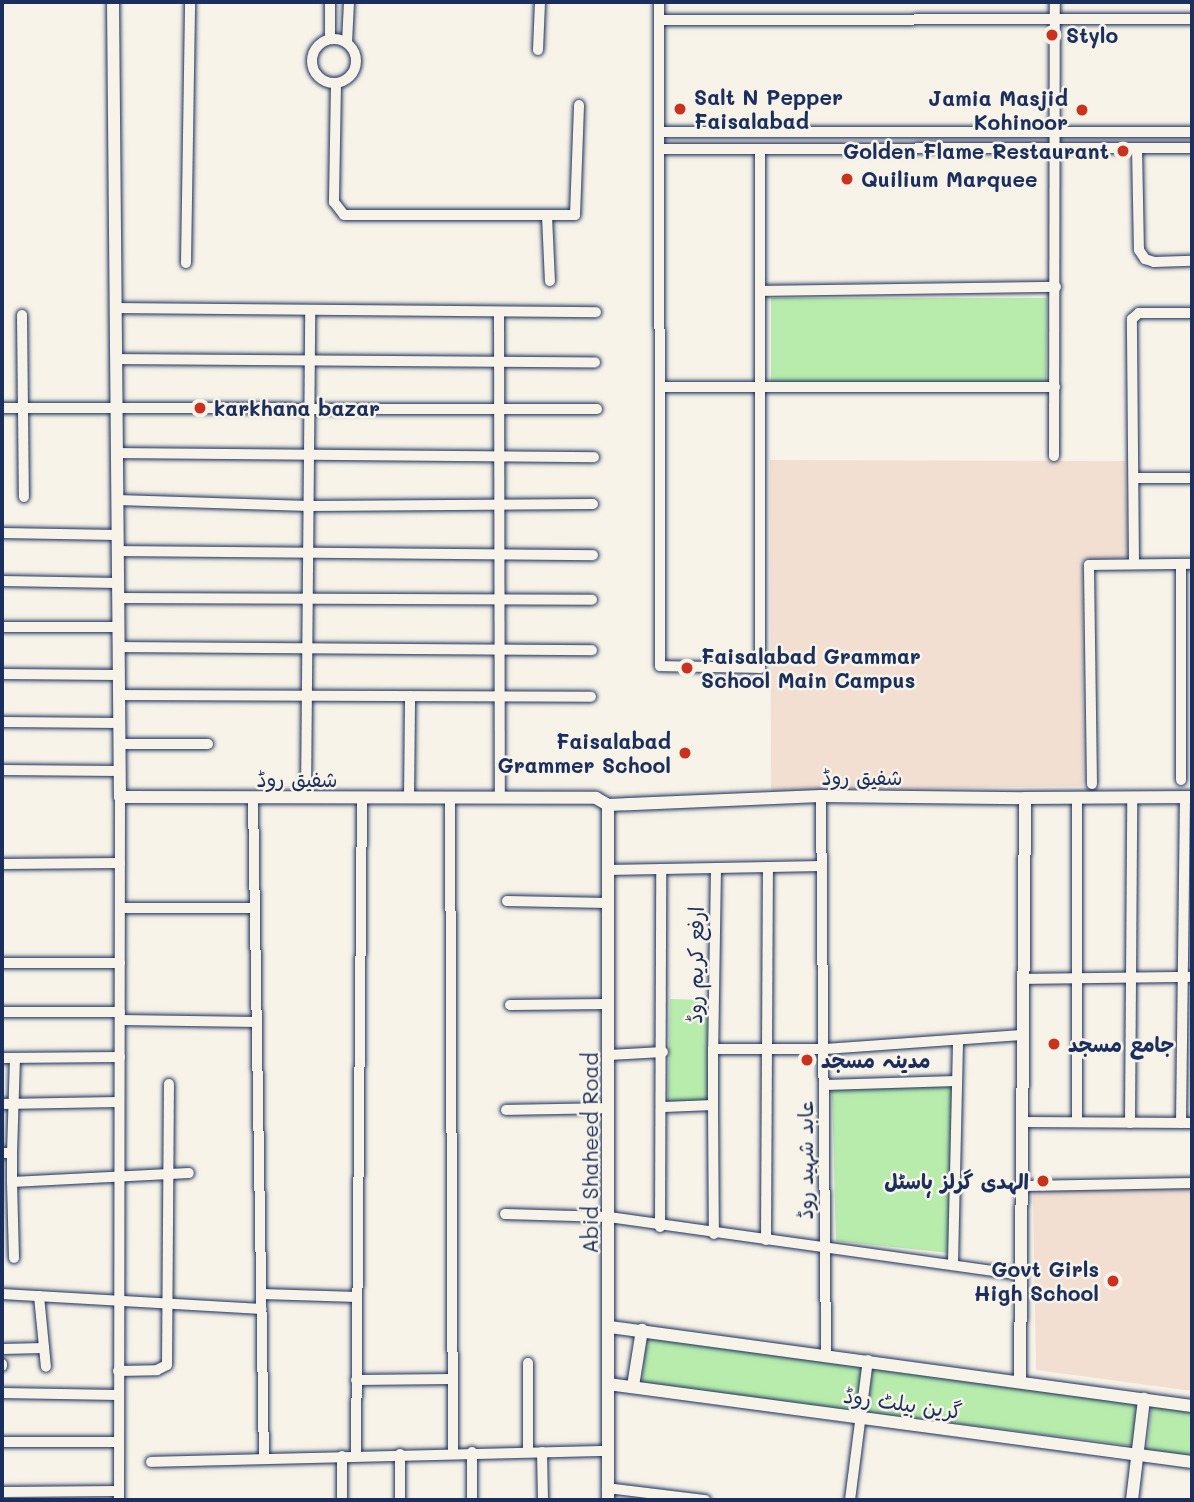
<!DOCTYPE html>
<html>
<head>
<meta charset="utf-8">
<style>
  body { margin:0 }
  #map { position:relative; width:1194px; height:1502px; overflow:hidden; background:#f7f3e8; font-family:Mali,"Playpen Sans Arabic",sans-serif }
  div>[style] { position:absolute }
  .built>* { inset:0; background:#f2dfd2 }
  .green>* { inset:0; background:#b8ecad }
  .roads { filter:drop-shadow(0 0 2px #1b2f5e) drop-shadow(0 0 2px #1b2f5e) }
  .minor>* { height:10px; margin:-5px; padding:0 5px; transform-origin:5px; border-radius:5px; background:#f7f3e8 }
  .minor>.ring { margin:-5px; padding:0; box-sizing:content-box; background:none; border:10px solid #f7f3e8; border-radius:50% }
  .tertiary>* { height:12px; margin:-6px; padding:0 6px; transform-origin:6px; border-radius:6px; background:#f7f3e8 }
  .dots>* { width:19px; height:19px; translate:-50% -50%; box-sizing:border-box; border:4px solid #f7f3e8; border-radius:50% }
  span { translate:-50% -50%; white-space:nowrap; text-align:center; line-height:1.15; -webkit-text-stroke:5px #f7f3e8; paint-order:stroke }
  .poi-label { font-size:21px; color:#1b2f5e; font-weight:700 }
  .left { translate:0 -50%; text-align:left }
  .right { translate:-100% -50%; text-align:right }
  .street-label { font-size:21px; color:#1b2f5e }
  .frame { position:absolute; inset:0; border:4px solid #1b2f5e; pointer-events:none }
</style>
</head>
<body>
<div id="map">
  <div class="built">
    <i style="clip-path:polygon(770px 460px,1125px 461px,1128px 557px,1082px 561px,1083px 786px,771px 791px)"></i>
    <i style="clip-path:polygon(1192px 1188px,1192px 1391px,1036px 1370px,1033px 1191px)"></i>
  </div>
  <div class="green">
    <i style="clip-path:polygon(771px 298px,1047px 298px,1046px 382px,771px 383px)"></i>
    <i style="clip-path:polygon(670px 999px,707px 1000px,708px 1101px,668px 1102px)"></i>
    <i style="clip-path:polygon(953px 1086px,949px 1253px,836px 1241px,832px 1090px)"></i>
    <i style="clip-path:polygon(646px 1338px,862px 1367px,856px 1412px,642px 1382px)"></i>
    <i style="clip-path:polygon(873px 1368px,1137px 1402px,1134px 1446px,866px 1412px)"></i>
    <i style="clip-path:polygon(1152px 1404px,1192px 1410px,1192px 1457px,1147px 1451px)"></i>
  </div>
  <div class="roads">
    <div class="minor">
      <i style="left:330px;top:2px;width:37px;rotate:90deg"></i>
      <i style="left:659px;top:2px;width:664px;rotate:89.91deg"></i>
      <i style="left:660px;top:666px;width:100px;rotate:1.1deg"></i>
      <i style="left:760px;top:668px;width:516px;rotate:-90deg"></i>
      <i style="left:659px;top:20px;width:533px;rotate:-0.11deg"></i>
      <i class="ring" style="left:312px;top:39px;width:34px;height:34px"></i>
      <i style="left:347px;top:43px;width:41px;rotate:-87.2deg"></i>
      <i style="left:538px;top:50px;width:48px;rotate:-87.6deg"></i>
      <i style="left:336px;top:84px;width:118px;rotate:91deg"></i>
      <i style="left:334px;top:202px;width:16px;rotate:52deg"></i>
      <i style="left:344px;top:215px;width:231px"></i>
      <i style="left:575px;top:215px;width:110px;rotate:-87.9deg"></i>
      <i style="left:660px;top:132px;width:532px"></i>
      <i style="left:1137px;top:148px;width:102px;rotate:88.9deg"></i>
      <i style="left:1139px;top:250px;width:11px;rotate:56deg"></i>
      <i style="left:1145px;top:259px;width:9px;rotate:18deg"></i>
      <i style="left:1154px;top:262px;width:38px;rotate:-2deg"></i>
      <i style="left:660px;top:149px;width:532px;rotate:-0.11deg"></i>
      <i style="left:547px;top:216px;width:65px;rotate:87.4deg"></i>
      <i style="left:186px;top:263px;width:261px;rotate:-89.1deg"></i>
      <i style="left:760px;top:291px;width:296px;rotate:-0.8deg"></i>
      <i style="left:116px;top:308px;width:480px;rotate:0.5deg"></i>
      <i style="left:499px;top:312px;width:486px;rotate:89.9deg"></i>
      <i style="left:22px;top:315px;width:182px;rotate:89.4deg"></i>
      <i style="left:116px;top:359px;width:479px;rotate:0.4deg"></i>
      <i style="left:661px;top:387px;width:394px"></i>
      <i style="left:2px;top:408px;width:595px;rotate:0.1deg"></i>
      <i style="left:117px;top:453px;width:477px;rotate:0.5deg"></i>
      <i style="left:1054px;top:456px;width:454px;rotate:-89.9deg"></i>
      <i style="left:1134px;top:478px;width:58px"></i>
      <i style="left:117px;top:500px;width:192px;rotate:1.8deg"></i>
      <i style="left:309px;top:506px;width:284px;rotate:-0.4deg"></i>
      <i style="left:2px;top:533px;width:115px;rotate:1deg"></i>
      <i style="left:118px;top:551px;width:475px;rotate:0.5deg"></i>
      <i style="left:1134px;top:564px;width:245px;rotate:-90.5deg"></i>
      <i style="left:1132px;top:319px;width:9px;rotate:-41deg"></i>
      <i style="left:1139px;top:313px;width:53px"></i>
      <i style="left:1181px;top:564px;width:216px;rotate:90deg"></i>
      <i style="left:2px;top:581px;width:116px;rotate:1deg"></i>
      <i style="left:118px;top:598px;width:474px;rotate:0.2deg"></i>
      <i style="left:2px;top:627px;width:116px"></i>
      <i style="left:118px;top:647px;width:474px;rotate:0.4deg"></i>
      <i style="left:2px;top:674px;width:117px;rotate:0.5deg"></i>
      <i style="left:119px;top:695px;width:472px;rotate:0.2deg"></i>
      <i style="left:2px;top:722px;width:117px;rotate:0.5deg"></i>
      <i style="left:119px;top:744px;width:89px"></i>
      <i style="left:2px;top:770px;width:117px;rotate:0.5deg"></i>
      <i style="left:1092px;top:784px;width:219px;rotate:-90.8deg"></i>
      <i style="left:1089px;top:565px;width:103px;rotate:-0.6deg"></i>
      <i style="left:821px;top:796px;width:559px;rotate:89.49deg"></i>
      <i style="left:253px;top:798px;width:660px;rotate:89.05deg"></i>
      <i style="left:306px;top:798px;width:487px;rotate:-89.5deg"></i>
      <i style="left:409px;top:798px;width:102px;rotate:-89.4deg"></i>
      <i style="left:450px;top:798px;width:655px;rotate:89.74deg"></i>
      <i style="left:2px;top:864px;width:118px;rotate:-0.5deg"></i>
      <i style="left:822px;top:866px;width:106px;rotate:178.9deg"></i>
      <i style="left:716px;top:868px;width:181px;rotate:90.9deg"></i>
      <i style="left:713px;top:1049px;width:112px"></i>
      <i style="left:825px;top:1049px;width:197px;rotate:-4.1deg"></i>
      <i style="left:607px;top:870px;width:109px;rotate:-1.1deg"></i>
      <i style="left:507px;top:901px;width:100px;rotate:1.1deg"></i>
      <i style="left:120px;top:908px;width:135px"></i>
      <i style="left:2px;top:963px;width:118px"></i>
      <i style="left:1022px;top:979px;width:170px;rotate:-0.7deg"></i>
      <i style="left:510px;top:1005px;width:98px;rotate:-0.6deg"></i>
      <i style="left:2px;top:1012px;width:118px"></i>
      <i style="left:120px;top:1020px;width:137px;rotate:0.8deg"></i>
      <i style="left:609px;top:1055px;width:54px;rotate:-3.2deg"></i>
      <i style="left:2px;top:1058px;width:118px;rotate:-0.5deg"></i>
      <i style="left:825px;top:1085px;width:131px;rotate:-1.7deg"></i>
      <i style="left:2px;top:1104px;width:116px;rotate:-1deg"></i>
      <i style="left:713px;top:1105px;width:129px;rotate:89.6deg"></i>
      <i style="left:664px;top:1107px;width:49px;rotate:-2.3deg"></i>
      <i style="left:713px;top:1105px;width:56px;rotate:-90deg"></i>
      <i style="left:506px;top:1110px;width:103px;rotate:-1.1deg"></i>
      <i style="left:1022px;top:1122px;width:170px;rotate:0.3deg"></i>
      <i style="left:1077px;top:1122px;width:324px;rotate:-90deg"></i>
      <i style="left:1130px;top:1123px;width:325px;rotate:-89.6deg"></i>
      <i style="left:1181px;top:1123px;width:326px;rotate:-89.3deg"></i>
      <i style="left:2px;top:1153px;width:10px"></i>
      <i style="left:12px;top:1153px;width:29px;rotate:90deg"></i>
      <i style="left:12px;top:1182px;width:177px;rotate:-2.9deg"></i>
      <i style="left:12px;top:1153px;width:95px;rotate:-88.2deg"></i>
      <i style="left:12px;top:1182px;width:76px;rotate:88.5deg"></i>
      <i style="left:1024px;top:1186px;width:168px;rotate:-1deg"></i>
      <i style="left:505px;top:1214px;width:104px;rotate:1.7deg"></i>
      <i style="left:609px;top:1217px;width:417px;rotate:8deg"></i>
      <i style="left:660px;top:1227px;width:358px;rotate:-89.8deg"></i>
      <i style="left:766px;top:1240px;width:373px;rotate:-89.7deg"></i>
      <i style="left:953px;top:1263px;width:223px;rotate:-88.7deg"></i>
      <i style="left:2px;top:1294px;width:260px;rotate:3.3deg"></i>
      <i style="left:262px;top:1294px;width:95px;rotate:1.8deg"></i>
      <i style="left:39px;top:1296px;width:71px;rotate:84.4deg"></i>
      <i style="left:2px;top:1349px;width:42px;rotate:-1.4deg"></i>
      <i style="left:2px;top:1364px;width:2px;rotate:90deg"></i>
      <i style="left:118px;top:1371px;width:39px;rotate:-1deg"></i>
      <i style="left:157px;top:1370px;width:11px;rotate:-27deg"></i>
      <i style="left:167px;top:1365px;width:281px;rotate:-89.6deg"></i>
      <i style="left:356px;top:1380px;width:96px;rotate:-0.6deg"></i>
      <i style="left:2px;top:1393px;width:116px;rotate:1deg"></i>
      <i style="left:2px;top:1442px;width:116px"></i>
      <i style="left:472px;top:1452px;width:48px;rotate:90deg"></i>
      <i style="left:528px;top:1452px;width:89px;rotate:-90deg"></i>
      <i style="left:542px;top:1452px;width:48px;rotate:88.8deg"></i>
      <i style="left:400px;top:1454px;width:46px;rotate:90deg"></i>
      <i style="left:356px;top:1455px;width:657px;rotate:-89.48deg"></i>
      <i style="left:151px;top:1462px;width:455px;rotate:-1.4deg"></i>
      <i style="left:607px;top:1488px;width:99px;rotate:7deg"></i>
      <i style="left:2px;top:1492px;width:117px;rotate:-0.5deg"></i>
      <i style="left:119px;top:1500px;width:703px;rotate:-89.92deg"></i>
      <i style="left:342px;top:1500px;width:44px;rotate:-90deg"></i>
      <i style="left:850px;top:1500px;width:141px;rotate:-82.7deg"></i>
    </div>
    <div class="tertiary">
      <i style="left:113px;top:2px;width:795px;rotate:89.5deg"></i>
      <i style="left:120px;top:797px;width:476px;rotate:0.1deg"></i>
      <i style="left:596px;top:798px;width:14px;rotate:30deg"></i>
      <i style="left:608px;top:805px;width:213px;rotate:-2.4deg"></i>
      <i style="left:821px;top:796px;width:204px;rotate:0.6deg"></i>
      <i style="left:1025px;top:798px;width:581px;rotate:90.49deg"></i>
      <i style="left:1025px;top:798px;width:167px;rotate:-0.3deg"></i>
      <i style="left:610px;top:1327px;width:587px;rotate:7.73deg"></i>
      <i style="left:608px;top:1384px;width:589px;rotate:7.61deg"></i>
      <i style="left:633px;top:1386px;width:57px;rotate:-80.9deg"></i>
      <i style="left:608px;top:1500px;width:695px;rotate:-90deg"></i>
      <i style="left:1132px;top:1500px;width:102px;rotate:-83.2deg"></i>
    </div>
  </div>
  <div class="dots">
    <i style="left:1052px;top:35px;background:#c8321e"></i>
    <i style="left:680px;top:109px;background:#c8321e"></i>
    <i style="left:1082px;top:110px;background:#c8321e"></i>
    <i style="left:1123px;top:151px;background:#c8321e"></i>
    <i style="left:847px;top:179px;background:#c8321e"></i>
    <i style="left:200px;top:408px;background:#c8321e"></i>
    <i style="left:687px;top:668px;background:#c8321e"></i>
    <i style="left:685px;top:753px;background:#c8321e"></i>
    <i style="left:1054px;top:1044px;background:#c8321e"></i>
    <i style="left:807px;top:1060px;background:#c8321e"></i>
    <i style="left:1043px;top:1181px;background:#c8321e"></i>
    <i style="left:1113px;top:1281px;background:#c8321e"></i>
  </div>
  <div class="poi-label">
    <span class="left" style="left:1066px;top:35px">Stylo</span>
    <span class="left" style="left:694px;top:109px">Salt N Pepper<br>Faisalabad</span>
    <span class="right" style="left:1068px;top:110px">Jamia Masjid<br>Kohinoor</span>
    <span class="right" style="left:1109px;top:151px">Golden Flame Restaurant</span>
    <span class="left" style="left:861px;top:179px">Quilium Marquee</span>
    <span class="left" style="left:214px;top:408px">karkhana bazar</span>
    <span class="left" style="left:701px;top:668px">Faisalabad Grammar<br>School Main Campus</span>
    <span class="right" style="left:671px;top:753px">Faisalabad<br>Grammer School</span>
    <span class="left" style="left:1068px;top:1044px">جامع مسجد</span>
    <span class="left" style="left:821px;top:1060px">مدینہ مسجد</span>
    <span class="right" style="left:1029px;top:1181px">الہدی گرلز ہاسٹل</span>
    <span class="right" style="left:1099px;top:1281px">Govt Girls<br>High School</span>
  </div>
  <div class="street-label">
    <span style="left:862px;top:777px">شفیق روڈ</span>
    <span style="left:297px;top:779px">شفیق روڈ</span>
    <span style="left:695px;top:965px;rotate:-89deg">ارفع کریم روڈ</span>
    <span style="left:590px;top:1153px;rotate:-90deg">Abid Shaheed Road</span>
    <span style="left:805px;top:1160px;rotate:-90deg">عابد شہید روڈ</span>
    <span style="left:903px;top:1403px;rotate:8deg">گرین بیلٹ روڈ</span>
  </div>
  <div class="frame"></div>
</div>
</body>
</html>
